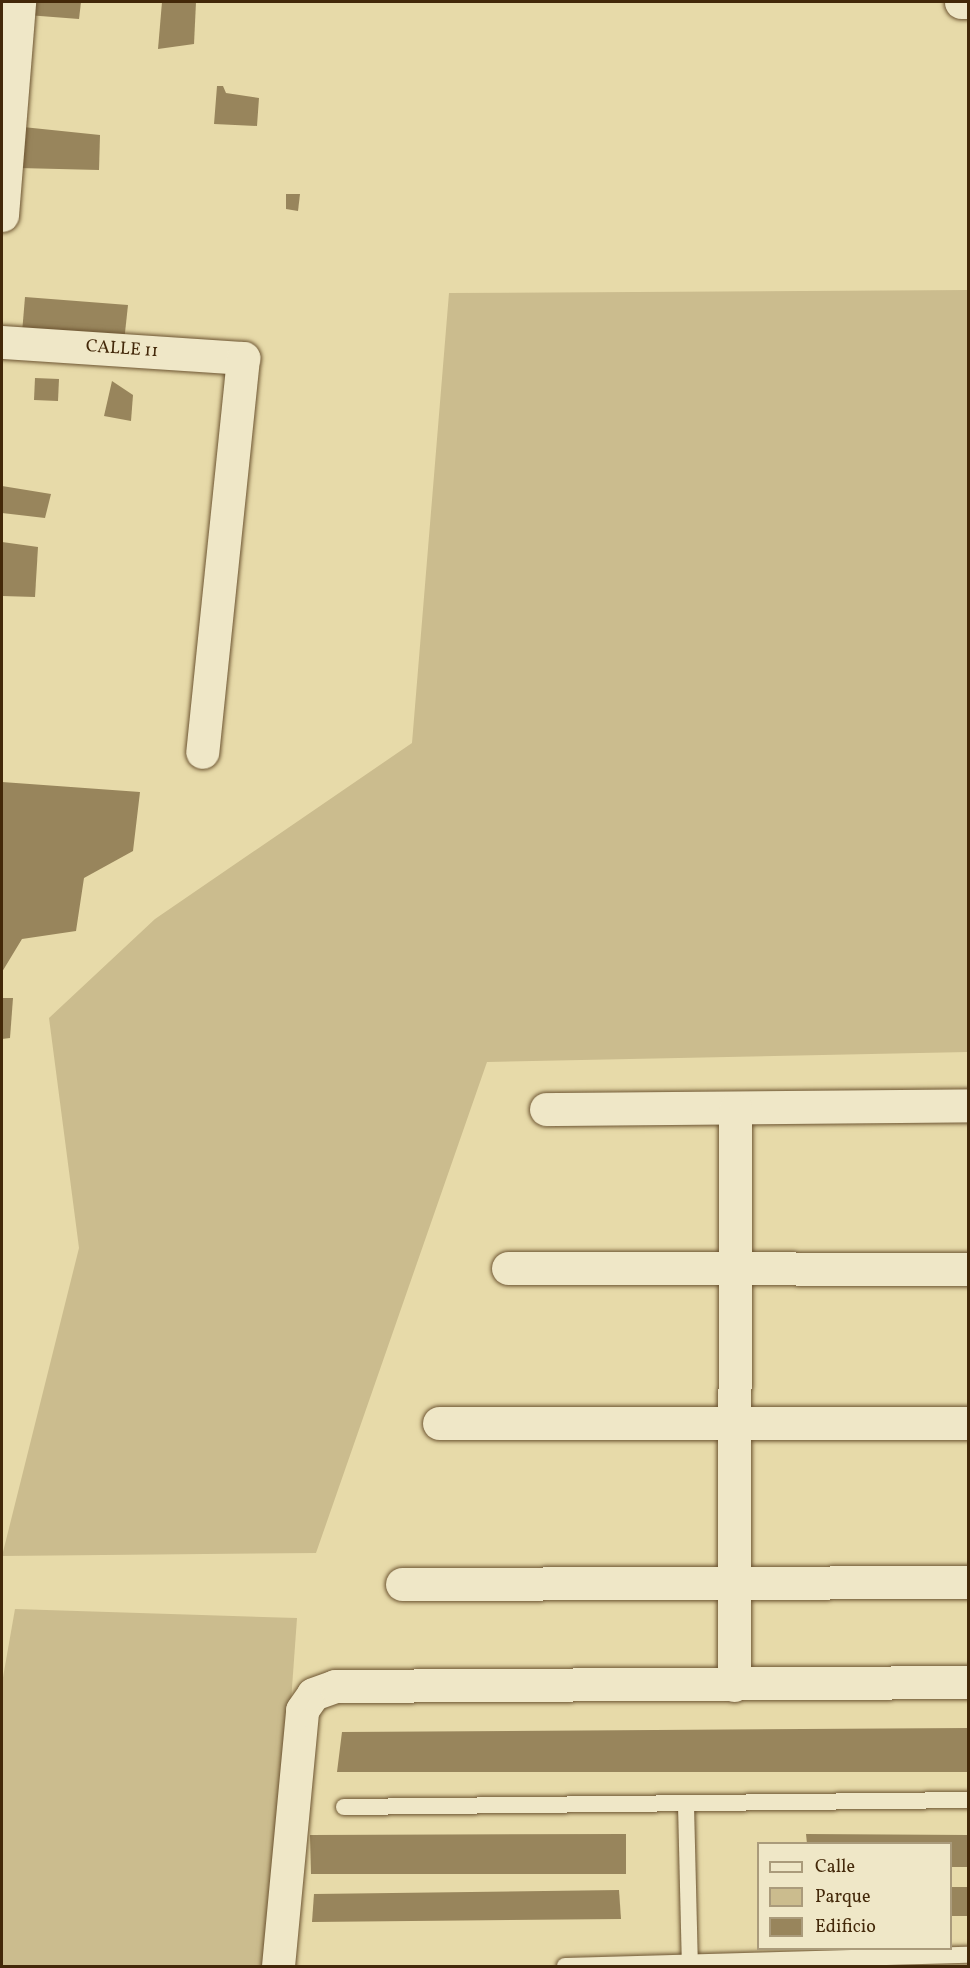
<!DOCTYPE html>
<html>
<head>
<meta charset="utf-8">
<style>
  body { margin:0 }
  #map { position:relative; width:970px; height:1968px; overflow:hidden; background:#e7daa9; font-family:Vollkorn,serif }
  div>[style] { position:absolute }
  .green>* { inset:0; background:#cbbc8e }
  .building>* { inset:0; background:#98855c }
  .roads { filter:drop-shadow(0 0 2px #6c5431) drop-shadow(0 0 2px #6c5431) }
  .service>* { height:16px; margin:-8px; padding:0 8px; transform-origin:8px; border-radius:8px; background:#efe7c7 }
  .minor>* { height:33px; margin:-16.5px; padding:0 16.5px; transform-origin:16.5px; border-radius:16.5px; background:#efe7c7 }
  span { translate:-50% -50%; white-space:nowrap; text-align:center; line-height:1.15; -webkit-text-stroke:4.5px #efe7c7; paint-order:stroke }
  .street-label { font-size:18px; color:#432809 }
  .frame { position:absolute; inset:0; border:3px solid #432809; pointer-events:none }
  .legend { position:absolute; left:757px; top:1842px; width:195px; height:108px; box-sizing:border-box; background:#efe7c7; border:2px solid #aa9b7b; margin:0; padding:8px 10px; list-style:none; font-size:18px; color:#432809 }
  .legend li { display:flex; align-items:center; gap:12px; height:30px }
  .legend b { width:30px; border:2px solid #aa9b7b }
</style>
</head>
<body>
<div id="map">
  <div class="green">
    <i style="clip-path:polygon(968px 290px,968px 1052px,487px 1062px,316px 1553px,2px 1556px,79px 1248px,49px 1018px,155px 919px,412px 743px,449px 293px)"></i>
    <i style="clip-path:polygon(15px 1609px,297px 1618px,272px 1966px,2px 1966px,2px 1683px)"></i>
  </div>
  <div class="building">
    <i style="clip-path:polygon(28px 2px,81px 2px,79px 19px,27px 15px)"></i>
    <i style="clip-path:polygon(162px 2px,196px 2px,194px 44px,158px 49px)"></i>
    <i style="clip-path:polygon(217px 86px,223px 86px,226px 93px,259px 98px,257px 126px,214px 124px)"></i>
    <i style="clip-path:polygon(23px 127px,100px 135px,99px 170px,19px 168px)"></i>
    <i style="clip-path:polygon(286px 194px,300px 194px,298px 211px,286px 209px)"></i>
    <i style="clip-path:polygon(25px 297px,128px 305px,124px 342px,22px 333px)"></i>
    <i style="clip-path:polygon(35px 378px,59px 379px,58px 401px,34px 400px)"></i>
    <i style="clip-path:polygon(112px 381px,133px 395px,131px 421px,104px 416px)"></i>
    <i style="clip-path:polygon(2px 486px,51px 494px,45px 518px,2px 513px)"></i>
    <i style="clip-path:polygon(2px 542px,38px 547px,35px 597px,2px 596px)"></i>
    <i style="clip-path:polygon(2px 782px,140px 792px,133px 851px,84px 878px,76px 931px,22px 939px,2px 972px)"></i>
    <i style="clip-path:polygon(2px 998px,13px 998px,10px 1038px,2px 1039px)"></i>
    <i style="clip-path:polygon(968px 1728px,968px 1772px,337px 1772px,342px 1732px)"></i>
    <i style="clip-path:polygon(626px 1834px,626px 1874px,311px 1874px,310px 1835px)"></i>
    <i style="clip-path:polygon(806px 1834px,968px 1835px,968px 1867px,950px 1867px,950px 1844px,807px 1844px)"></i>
    <i style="clip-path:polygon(950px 1887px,968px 1887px,968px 1916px,950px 1916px)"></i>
    <i style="clip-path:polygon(619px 1890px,621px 1919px,312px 1922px,314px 1894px)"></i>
  </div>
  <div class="roads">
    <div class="service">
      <i style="left:686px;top:1805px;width:161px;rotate:88.6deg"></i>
      <i style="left:344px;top:1807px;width:624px;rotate:-0.64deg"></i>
      <i style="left:565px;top:1966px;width:403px;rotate:-1.6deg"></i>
    </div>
    <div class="minor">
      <i style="left:961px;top:2px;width:7px"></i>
      <i style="left:2px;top:215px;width:214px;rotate:-85.4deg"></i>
      <i style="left:2px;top:342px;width:242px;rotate:3.8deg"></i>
      <i style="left:243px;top:358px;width:396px;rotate:95.9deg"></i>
      <i style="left:546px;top:1109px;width:422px;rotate:-0.5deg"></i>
      <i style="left:508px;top:1268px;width:460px;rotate:0.1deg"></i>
      <i style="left:439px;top:1423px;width:529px"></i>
      <i style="left:402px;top:1584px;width:566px;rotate:-0.2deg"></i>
      <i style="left:734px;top:1685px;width:576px;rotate:-89.9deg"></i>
      <i style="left:278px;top:1966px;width:257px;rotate:-84.6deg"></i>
      <i style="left:302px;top:1710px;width:19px;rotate:-55deg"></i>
      <i style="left:313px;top:1694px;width:23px;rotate:-20deg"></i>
      <i style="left:335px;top:1686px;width:633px;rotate:-0.36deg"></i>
    </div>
  </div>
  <div class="street-label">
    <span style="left:122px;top:350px;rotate:4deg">CALLE 11</span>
  </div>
  <div class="frame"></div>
  <ul class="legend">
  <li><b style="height:8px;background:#efe7c7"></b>Calle</li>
  <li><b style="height:16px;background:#cbbc8e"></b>Parque</li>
  <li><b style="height:16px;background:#98855c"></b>Edificio</li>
  </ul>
</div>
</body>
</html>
